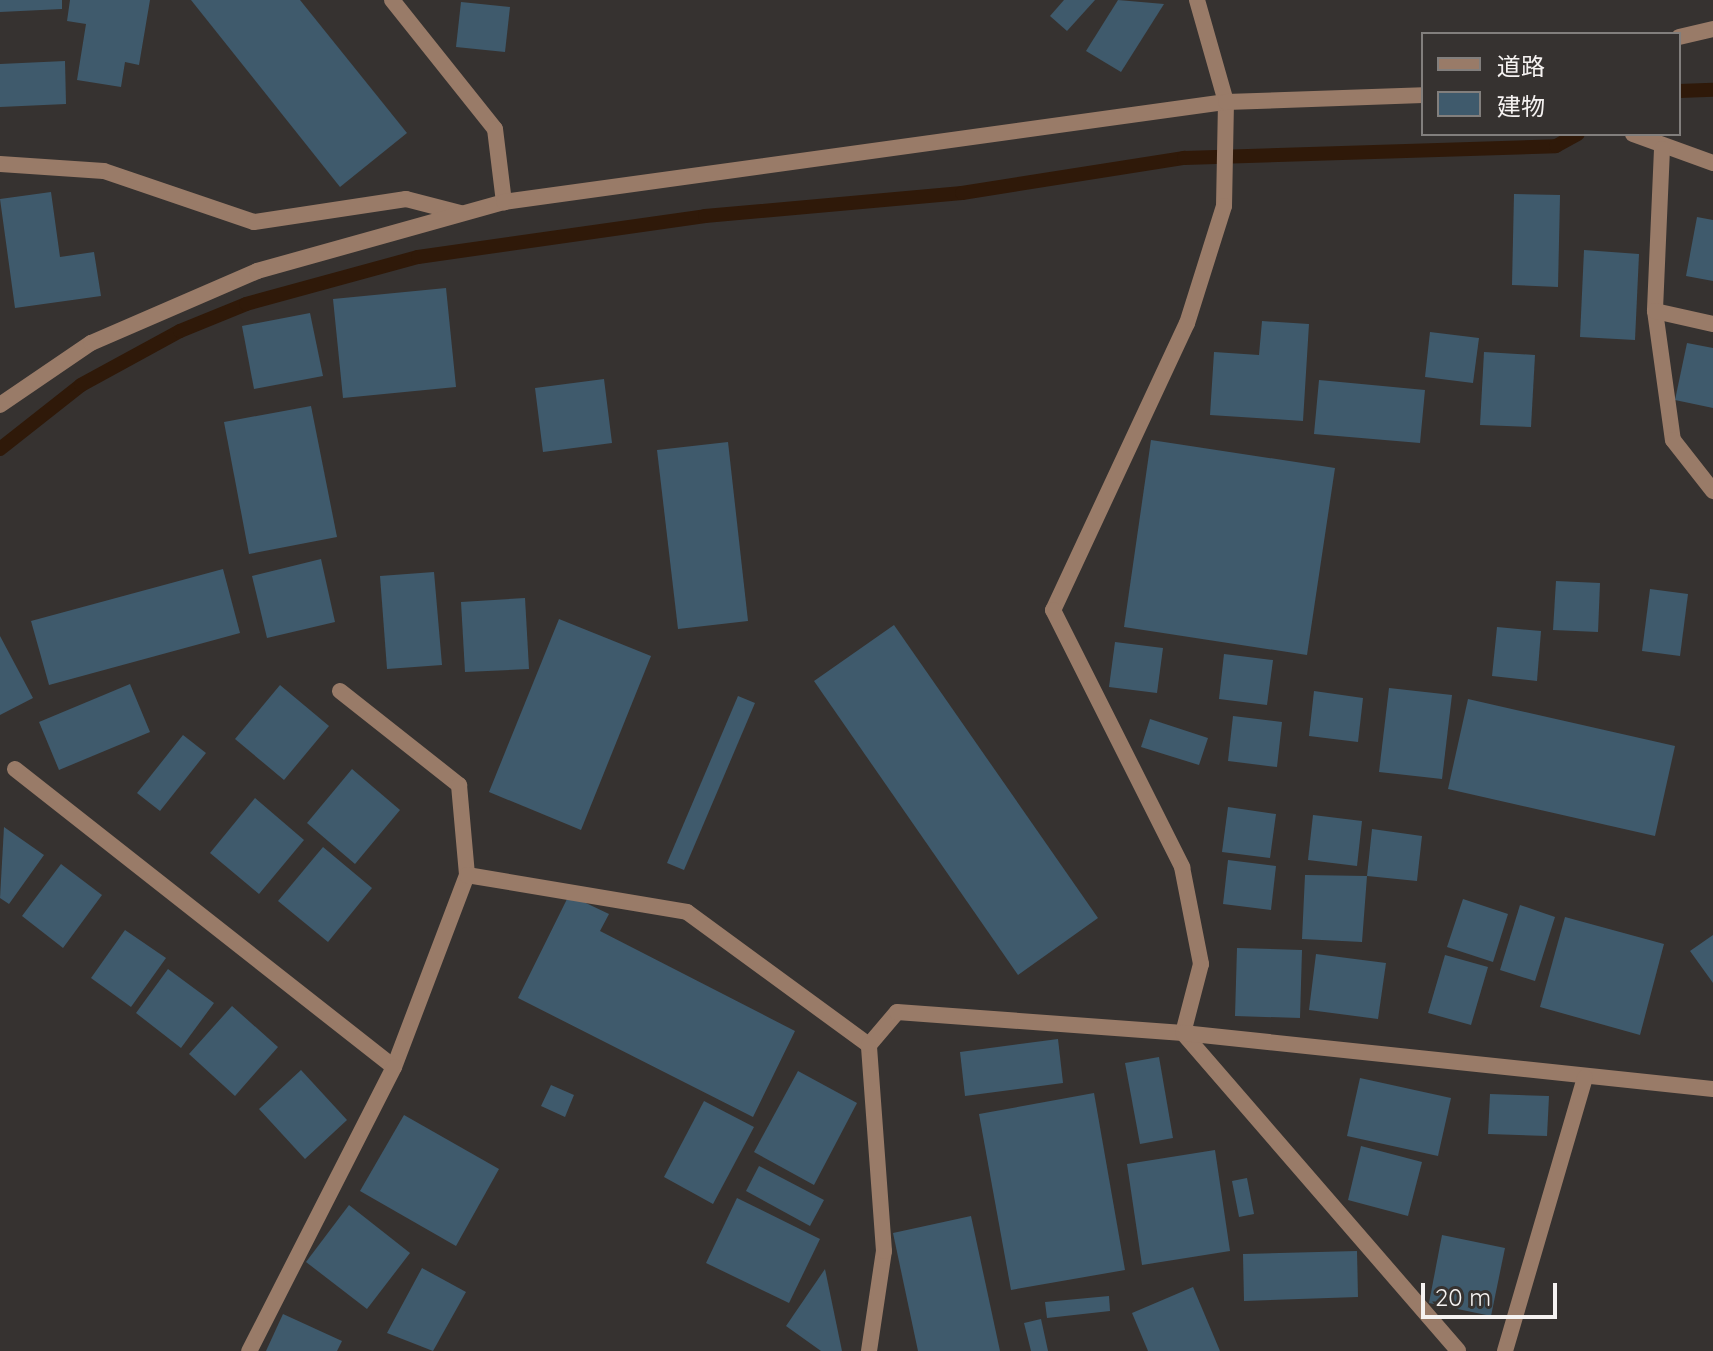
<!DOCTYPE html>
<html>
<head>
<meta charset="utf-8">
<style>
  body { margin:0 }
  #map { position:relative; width:1713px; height:1351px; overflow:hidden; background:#363230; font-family:Quicksand,"Noto Sans JP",sans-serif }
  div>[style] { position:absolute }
  .stream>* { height:14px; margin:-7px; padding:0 7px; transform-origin:7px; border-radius:7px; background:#2f1909 }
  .building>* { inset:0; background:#3f5a6c }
  .minor>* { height:16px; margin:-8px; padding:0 8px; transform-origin:8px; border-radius:8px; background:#997b68 }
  span { translate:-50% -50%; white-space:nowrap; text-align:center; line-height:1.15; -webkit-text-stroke:6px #363230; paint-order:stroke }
  .legend { position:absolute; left:1421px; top:32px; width:260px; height:104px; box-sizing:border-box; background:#363230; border:2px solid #827f7d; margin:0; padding:10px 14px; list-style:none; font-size:24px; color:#f5f2f1 }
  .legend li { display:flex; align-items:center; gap:16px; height:40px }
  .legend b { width:40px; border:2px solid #827f7d }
  .scale { position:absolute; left:1421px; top:1283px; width:136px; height:36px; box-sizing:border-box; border:4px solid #f5f2f1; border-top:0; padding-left:10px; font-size:24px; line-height:28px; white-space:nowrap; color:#f5f2f1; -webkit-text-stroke:6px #363230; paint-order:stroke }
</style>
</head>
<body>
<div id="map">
  <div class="stream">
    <i style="left:1679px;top:91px;width:34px;rotate:-2deg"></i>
    <i style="left:0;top:449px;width:103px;rotate:-38.3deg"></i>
    <i style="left:81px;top:385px;width:113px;rotate:-28.6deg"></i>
    <i style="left:180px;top:331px;width:71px;rotate:-22.2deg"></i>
    <i style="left:246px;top:304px;width:178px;rotate:-15.3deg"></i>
    <i style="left:418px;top:257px;width:290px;rotate:-8.1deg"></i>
    <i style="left:705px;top:216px;width:258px;rotate:-5.1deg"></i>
    <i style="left:962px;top:193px;width:225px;rotate:-9deg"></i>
    <i style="left:1184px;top:158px;width:372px;rotate:-1.8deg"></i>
    <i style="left:1556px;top:146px;width:25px;rotate:-29deg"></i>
  </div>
  <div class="building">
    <i style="clip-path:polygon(0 0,62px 0,62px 9px,0 12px)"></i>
    <i style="clip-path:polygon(70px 0,150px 0,139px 65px,125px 62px,121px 87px,77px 80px,86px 24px,67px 21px)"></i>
    <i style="clip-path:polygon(191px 0,300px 0,407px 133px,340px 187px)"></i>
    <i style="clip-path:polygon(1064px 0,1095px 0,1067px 31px,1050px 16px)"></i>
    <i style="clip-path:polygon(1118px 0,1164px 4px,1121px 72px,1086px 51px)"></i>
    <i style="clip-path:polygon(461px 2px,510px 7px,505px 52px,456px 47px)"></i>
    <i style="clip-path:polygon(65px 61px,66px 104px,0 107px,0 64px)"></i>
    <i style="clip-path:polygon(51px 192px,60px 257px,94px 252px,101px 296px,15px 308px,0 199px)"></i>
    <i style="clip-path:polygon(1514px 194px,1560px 195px,1558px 287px,1512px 285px)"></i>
    <i style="clip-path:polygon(1697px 217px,1713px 220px,1713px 281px,1686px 276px)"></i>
    <i style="clip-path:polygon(1584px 250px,1639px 254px,1635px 340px,1580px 337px)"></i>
    <i style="clip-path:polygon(446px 288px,456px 387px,343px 398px,333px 299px)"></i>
    <i style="clip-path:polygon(310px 313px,323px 376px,254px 389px,242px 326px)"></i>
    <i style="clip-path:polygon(1262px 321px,1309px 324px,1303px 421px,1210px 415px,1214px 352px,1259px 355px)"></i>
    <i style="clip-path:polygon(1430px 332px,1479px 338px,1473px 383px,1425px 377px)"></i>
    <i style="clip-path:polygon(1687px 343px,1713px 348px,1713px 408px,1675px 400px)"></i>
    <i style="clip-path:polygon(1484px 352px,1535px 355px,1531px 427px,1480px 425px)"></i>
    <i style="clip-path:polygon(604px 379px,612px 443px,543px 452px,535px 388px)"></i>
    <i style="clip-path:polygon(1319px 380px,1425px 390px,1420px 443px,1314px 434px)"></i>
    <i style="clip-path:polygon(311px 406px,337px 537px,249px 554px,224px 422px)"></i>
    <i style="clip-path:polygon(1151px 440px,1335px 468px,1307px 655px,1124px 627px)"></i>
    <i style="clip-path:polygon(728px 442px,748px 621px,678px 629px,657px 450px)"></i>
    <i style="clip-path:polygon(321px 559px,335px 622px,267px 638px,252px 576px)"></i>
    <i style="clip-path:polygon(223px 569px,240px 633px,49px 685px,31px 621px)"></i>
    <i style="clip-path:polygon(434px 572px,442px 665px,387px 669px,380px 576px)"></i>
    <i style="clip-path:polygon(1556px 581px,1600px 583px,1598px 632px,1553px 630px)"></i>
    <i style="clip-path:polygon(1650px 589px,1688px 594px,1680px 656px,1642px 651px)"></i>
    <i style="clip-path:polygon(525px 598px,529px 669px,465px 672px,461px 602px)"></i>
    <i style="clip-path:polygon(559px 619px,651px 656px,581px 830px,489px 792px)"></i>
    <i style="clip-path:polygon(894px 625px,1098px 918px,1018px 975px,814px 681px)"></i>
    <i style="clip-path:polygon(1497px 627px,1541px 631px,1537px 681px,1492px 676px)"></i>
    <i style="clip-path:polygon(0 636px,33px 698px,0 715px)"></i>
    <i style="clip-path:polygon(1115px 642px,1163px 648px,1157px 693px,1109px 687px)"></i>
    <i style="clip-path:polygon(1224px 654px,1273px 660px,1267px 705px,1219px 699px)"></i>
    <i style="clip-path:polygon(130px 684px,150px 732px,59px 770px,39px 722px)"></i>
    <i style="clip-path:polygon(280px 685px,329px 726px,284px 780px,235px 739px)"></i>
    <i style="clip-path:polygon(1389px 688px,1452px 695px,1442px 779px,1379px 772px)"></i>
    <i style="clip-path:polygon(1314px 691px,1363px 698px,1358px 742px,1309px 736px)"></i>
    <i style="clip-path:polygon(738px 696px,755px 703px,684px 870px,667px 863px)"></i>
    <i style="clip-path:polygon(1468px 699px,1675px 746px,1655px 836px,1448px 789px)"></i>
    <i style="clip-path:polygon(1233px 716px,1282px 722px,1277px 767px,1228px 761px)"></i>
    <i style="clip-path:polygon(1150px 719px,1208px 738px,1199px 765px,1141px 747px)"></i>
    <i style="clip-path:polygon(183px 735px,206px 753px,160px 811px,137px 793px)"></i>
    <i style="clip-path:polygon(352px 769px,400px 810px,355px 864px,307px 823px)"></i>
    <i style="clip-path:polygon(255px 798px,304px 840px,259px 894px,210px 853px)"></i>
    <i style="clip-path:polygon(1228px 807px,1276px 814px,1270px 858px,1222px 852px)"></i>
    <i style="clip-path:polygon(1313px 815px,1362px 821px,1357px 866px,1308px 860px)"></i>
    <i style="clip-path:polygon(4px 827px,44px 855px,9px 904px,0 898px)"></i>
    <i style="clip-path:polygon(1372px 829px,1422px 836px,1417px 881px,1367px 876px,1362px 942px,1302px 939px,1305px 875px,1367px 876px)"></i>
    <i style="clip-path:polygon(323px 847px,372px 888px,328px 942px,278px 901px)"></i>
    <i style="clip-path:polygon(1228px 860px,1276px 866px,1271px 910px,1223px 904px)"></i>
    <i style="clip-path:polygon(61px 864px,102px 895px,63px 948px,22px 916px)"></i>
    <i style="clip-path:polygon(569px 895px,609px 914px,600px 931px,795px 1031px,753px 1117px,518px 998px)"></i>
    <i style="clip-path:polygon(1463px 899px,1508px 914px,1493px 962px,1447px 947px)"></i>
    <i style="clip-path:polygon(1520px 905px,1555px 917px,1535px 981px,1500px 970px)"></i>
    <i style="clip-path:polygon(1565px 917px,1664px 944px,1640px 1035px,1540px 1007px)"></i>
    <i style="clip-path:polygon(125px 930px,166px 958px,131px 1007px,91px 978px)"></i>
    <i style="clip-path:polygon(1713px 935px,1713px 983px,1690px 951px)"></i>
    <i style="clip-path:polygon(1237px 948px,1302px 950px,1300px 1018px,1235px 1016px)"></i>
    <i style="clip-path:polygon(1316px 954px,1386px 963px,1378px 1019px,1309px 1010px)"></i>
    <i style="clip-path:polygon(1445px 955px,1488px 967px,1471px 1025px,1428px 1013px)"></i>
    <i style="clip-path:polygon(168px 969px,214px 1003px,181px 1048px,136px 1013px)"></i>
    <i style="clip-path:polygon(232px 1006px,278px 1047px,235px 1096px,189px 1054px)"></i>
    <i style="clip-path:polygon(1058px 1039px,1063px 1083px,965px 1096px,960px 1052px)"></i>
    <i style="clip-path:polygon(1159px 1057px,1173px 1138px,1140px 1144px,1125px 1063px)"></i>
    <i style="clip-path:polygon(301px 1070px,347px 1120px,305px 1159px,259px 1109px)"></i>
    <i style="clip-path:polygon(798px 1071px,857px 1103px,814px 1185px,754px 1152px)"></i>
    <i style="clip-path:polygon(1360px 1078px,1451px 1098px,1438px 1156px,1347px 1136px)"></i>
    <i style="clip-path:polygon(551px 1085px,574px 1095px,565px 1117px,541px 1106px)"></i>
    <i style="clip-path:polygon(1094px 1093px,1125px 1270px,1011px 1290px,979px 1114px)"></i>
    <i style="clip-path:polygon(1490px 1094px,1549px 1096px,1547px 1136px,1488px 1134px)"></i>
    <i style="clip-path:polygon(704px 1101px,754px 1127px,713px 1204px,664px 1177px)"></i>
    <i style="clip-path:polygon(404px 1115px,499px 1169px,456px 1246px,360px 1191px)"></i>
    <i style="clip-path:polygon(1361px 1146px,1422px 1162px,1408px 1216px,1348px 1200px)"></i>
    <i style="clip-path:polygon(1215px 1150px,1230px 1251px,1142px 1265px,1127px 1164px)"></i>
    <i style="clip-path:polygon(759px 1166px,824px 1200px,810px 1226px,746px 1191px)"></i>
    <i style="clip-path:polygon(1247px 1178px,1254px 1214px,1239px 1217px,1232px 1181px)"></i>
    <i style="clip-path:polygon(737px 1198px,820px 1239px,789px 1303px,706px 1263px)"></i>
    <i style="clip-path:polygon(349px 1205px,410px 1253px,367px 1309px,306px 1262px)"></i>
    <i style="clip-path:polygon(971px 1216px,1000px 1351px,918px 1351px,893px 1233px)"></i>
    <i style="clip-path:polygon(1442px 1235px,1505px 1248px,1491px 1316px,1429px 1303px)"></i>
    <i style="clip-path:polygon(1357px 1251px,1358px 1297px,1244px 1301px,1243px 1254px)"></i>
    <i style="clip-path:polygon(422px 1268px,466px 1292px,433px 1351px,387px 1333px)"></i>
    <i style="clip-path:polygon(825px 1269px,842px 1351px,821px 1351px,786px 1326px)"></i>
    <i style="clip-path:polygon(1193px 1287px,1220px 1351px,1148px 1351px,1132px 1313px)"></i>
    <i style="clip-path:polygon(1109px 1296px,1110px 1311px,1047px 1318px,1045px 1302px)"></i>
    <i style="clip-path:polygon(283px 1314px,342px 1341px,337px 1351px,266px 1351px)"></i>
    <i style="clip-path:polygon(1041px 1319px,1048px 1351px,1031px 1351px,1024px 1323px)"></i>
  </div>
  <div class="minor">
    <i style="left:392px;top:0;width:165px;rotate:51.4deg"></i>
    <i style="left:495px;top:129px;width:74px;rotate:83deg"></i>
    <i style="left:1197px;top:0;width:106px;rotate:74.1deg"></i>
    <i style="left:1226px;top:102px;width:104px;rotate:91.1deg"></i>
    <i style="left:1224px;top:206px;width:123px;rotate:107.5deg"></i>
    <i style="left:1187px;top:323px;width:317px;rotate:115deg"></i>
    <i style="left:1053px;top:610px;width:288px;rotate:63.3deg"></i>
    <i style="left:1182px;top:867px;width:99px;rotate:78.9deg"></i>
    <i style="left:1201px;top:964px;width:71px;rotate:104.6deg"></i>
    <i style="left:1183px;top:1033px;width:420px;rotate:49.1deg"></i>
    <i style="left:1679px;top:37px;width:35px;rotate:-13deg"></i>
    <i style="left:1633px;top:134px;width:85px;rotate:19.9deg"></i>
    <i style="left:1662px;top:149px;width:162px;rotate:92.5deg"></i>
    <i style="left:1655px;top:311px;width:130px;rotate:82.1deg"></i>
    <i style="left:1673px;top:440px;width:65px;rotate:51.9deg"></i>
    <i style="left:0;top:164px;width:104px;rotate:3.9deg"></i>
    <i style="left:104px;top:171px;width:158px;rotate:18.8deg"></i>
    <i style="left:254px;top:222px;width:154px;rotate:-8.6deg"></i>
    <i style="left:406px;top:199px;width:56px;rotate:14.5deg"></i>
    <i style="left:1655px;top:311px;width:59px;rotate:12.6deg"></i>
    <i style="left:0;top:405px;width:110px;rotate:-34.3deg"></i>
    <i style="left:91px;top:343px;width:181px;rotate:-23.4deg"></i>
    <i style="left:257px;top:271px;width:256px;rotate:-15.6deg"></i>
    <i style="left:504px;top:202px;width:729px;rotate:-7.89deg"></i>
    <i style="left:1226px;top:102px;width:197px;rotate:-2deg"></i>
    <i style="left:340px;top:691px;width:152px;rotate:38.3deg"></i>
    <i style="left:459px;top:785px;width:90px;rotate:84.9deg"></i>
    <i style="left:467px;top:875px;width:205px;rotate:110.8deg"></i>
    <i style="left:15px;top:769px;width:482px;rotate:38.2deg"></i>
    <i style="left:394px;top:1067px;width:319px;rotate:117deg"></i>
    <i style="left:467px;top:875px;width:223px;rotate:9.5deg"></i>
    <i style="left:687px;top:912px;width:225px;rotate:36.2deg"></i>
    <i style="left:869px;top:1351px;width:101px;rotate:-81.5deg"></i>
    <i style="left:884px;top:1251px;width:207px;rotate:-94.2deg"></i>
    <i style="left:869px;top:1045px;width:43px;rotate:-49.7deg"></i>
    <i style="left:897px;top:1012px;width:287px;rotate:4.2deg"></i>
    <i style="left:1183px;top:1033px;width:533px;rotate:6.03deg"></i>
    <i style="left:1505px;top:1351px;width:285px;rotate:-73.7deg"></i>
  </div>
  <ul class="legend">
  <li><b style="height:10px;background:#997b68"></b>道路</li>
  <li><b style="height:22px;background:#3f5a6c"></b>建物</li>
  </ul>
  <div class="scale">20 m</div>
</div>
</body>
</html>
